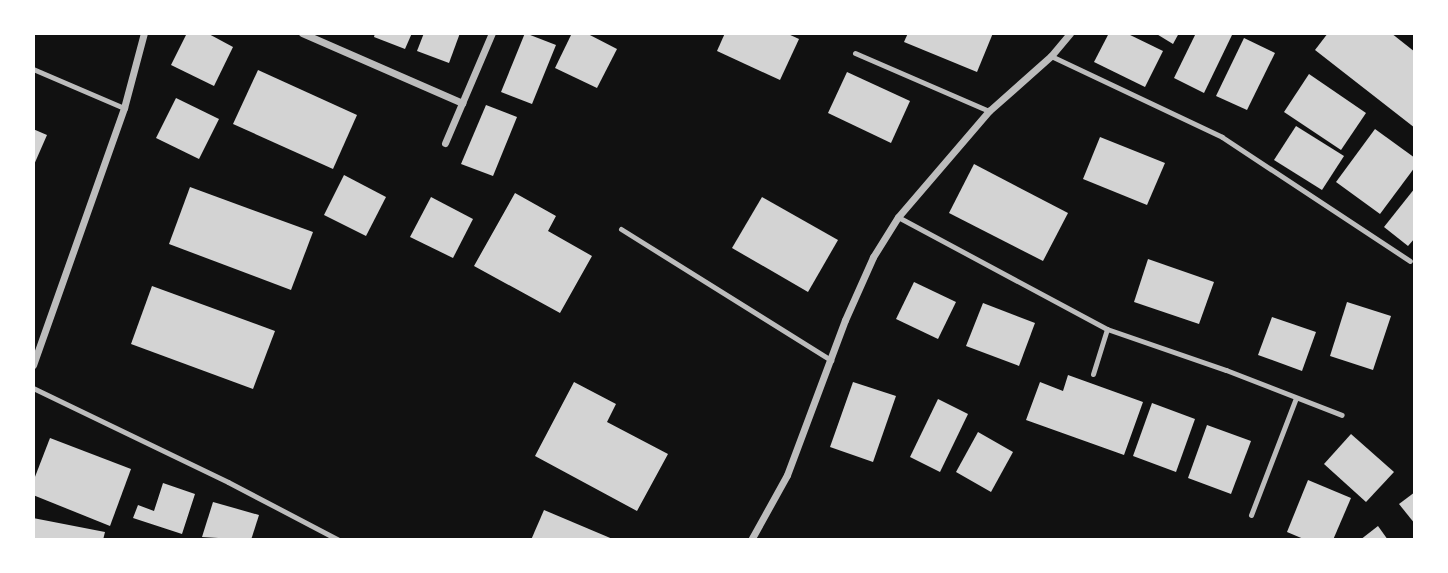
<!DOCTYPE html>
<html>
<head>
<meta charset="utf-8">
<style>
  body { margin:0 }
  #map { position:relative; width:1448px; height:573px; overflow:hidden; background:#111; font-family:"Archivo Narrow",sans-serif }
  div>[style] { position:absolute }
  .building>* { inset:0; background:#d3d3d3 }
  .service>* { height:5px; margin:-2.5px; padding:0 2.5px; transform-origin:2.5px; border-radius:2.5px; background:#bcbcbc }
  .minor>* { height:7px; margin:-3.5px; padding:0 3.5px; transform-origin:3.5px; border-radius:3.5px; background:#bcbcbc }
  span { translate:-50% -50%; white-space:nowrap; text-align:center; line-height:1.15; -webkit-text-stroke:5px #fff; paint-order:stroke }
  .frame { position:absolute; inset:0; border:35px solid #fff; pointer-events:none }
</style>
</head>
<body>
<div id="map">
  <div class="building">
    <i style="clip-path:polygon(187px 33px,207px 33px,233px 47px,214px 86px,171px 65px)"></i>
    <i style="clip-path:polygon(375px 33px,412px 33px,405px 49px,374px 37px)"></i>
    <i style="clip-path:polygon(424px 33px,460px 33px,449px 63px,417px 51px)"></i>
    <i style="clip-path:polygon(525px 33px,556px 45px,532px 104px,501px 92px)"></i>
    <i style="clip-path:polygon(572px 33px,586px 33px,617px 49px,597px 88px,555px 68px)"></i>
    <i style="clip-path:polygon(725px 33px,786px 33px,799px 39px,780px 80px,717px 51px)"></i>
    <i style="clip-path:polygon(908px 33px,993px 33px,977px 72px,904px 42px)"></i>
    <i style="clip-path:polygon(1109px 33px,1126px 33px,1163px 51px,1145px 87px,1094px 62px)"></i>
    <i style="clip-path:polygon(1155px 33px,1179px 33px,1173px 44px)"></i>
    <i style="clip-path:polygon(1196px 33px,1232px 35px,1204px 93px,1174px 78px)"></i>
    <i style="clip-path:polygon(1328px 33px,1391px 33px,1415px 52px,1415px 128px,1315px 50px)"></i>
    <i style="clip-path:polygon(1244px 38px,1275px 53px,1247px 110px,1216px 96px)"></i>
    <i style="clip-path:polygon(258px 70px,357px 115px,333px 169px,233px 124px)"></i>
    <i style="clip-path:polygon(847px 72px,910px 101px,891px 143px,828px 113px)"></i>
    <i style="clip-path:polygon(1309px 74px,1366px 113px,1341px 150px,1284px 112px)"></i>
    <i style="clip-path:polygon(176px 98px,219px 119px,199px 159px,156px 138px)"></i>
    <i style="clip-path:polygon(486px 105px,517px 117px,493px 176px,461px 164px)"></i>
    <i style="clip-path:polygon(1296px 126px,1344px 156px,1322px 190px,1274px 160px)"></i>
    <i style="clip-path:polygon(33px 129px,47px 135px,33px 167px)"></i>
    <i style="clip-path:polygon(1375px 129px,1415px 158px,1415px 167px,1380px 214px,1336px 182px)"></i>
    <i style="clip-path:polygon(1100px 137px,1165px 163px,1147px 205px,1083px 179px)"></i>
    <i style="clip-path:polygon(974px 164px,1068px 213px,1043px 261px,949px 213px)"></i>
    <i style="clip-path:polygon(344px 175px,386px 197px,366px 236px,324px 215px)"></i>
    <i style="clip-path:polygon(190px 187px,313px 232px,291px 290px,169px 244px)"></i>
    <i style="clip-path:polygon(1415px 188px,1415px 238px,1408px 246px,1384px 227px)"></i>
    <i style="clip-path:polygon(515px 193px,556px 216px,548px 231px,592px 256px,560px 313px,474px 266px)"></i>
    <i style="clip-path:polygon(431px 197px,473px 219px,453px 258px,410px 237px)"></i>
    <i style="clip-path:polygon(762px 197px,838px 240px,808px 292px,732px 248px)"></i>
    <i style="clip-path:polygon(1148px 259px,1214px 282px,1199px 324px,1134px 302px)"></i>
    <i style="clip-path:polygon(914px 282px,956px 302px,938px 339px,896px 319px)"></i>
    <i style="clip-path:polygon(152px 286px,275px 331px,253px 389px,131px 344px)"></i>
    <i style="clip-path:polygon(1347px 302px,1391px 316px,1373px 370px,1330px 356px)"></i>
    <i style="clip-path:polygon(983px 303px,1035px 323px,1019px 366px,966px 346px)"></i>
    <i style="clip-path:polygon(1272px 317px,1316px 332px,1302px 371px,1258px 355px)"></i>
    <i style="clip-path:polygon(1068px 375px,1143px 402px,1124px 455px,1026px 420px,1040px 382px,1063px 391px)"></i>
    <i style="clip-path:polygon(574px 382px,616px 404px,607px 422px,668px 454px,637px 511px,535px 456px)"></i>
    <i style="clip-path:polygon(853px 382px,896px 396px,873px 462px,830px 447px)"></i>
    <i style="clip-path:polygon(938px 399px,968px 414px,940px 472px,910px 457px)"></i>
    <i style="clip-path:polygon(1152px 403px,1195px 419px,1176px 472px,1133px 456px)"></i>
    <i style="clip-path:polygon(1207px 425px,1251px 441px,1231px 494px,1188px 478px)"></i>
    <i style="clip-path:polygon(978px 432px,1013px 452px,991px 492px,956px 472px)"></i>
    <i style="clip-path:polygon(1351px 434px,1394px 472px,1366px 502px,1324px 464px)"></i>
    <i style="clip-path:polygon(50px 438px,131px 469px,110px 526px,33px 495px,33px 482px)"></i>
    <i style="clip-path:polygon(1308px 480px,1351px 498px,1333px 540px,1306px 540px,1287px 532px)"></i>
    <i style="clip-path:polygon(163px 483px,195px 494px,182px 534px,133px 518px,138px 505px,154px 511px)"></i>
    <i style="clip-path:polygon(1415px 492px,1415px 524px,1399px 504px)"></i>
    <i style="clip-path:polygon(213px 502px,259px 515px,251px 540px,202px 537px)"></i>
    <i style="clip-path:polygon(544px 510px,615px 540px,531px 540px)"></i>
    <i style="clip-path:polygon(33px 518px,105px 532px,103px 540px,33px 540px)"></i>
    <i style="clip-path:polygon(1378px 526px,1388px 540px,1360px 540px)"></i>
  </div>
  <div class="service">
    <i style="left:855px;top:53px;width:146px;rotate:23.4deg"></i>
    <i style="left:1051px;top:56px;width:189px;rotate:25.3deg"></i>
    <i style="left:1222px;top:137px;width:225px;rotate:33.4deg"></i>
    <i style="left:33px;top:69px;width:99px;rotate:23.2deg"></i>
    <i style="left:898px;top:217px;width:237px;rotate:28.2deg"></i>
    <i style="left:1107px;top:329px;width:126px;rotate:19deg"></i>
    <i style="left:1226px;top:370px;width:124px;rotate:21.2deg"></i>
    <i style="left:621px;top:229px;width:248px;rotate:32deg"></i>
    <i style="left:1093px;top:374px;width:47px;rotate:-72.7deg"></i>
    <i style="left:33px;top:388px;width:216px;rotate:25.7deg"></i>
    <i style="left:228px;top:482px;width:125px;rotate:27.6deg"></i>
    <i style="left:1251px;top:515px;width:125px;rotate:-69deg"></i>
  </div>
  <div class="minor">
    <i style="left:302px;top:33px;width:175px;rotate:23.6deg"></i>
    <i style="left:445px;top:143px;width:120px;rotate:-66.9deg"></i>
    <i style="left:33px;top:365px;width:273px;rotate:-70.5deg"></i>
    <i style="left:124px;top:108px;width:78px;rotate:-75.1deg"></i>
    <i style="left:751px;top:540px;width:74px;rotate:-61deg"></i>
    <i style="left:787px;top:475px;width:165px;rotate:-69.5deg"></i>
    <i style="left:845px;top:320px;width:69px;rotate:-66deg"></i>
    <i style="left:873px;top:257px;width:47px;rotate:-58deg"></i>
    <i style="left:898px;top:217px;width:140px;rotate:-49.4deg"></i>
    <i style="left:989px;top:111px;width:83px;rotate:-41.6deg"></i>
    <i style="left:1051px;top:56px;width:30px;rotate:-50deg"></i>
  </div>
  <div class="frame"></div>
</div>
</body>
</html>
